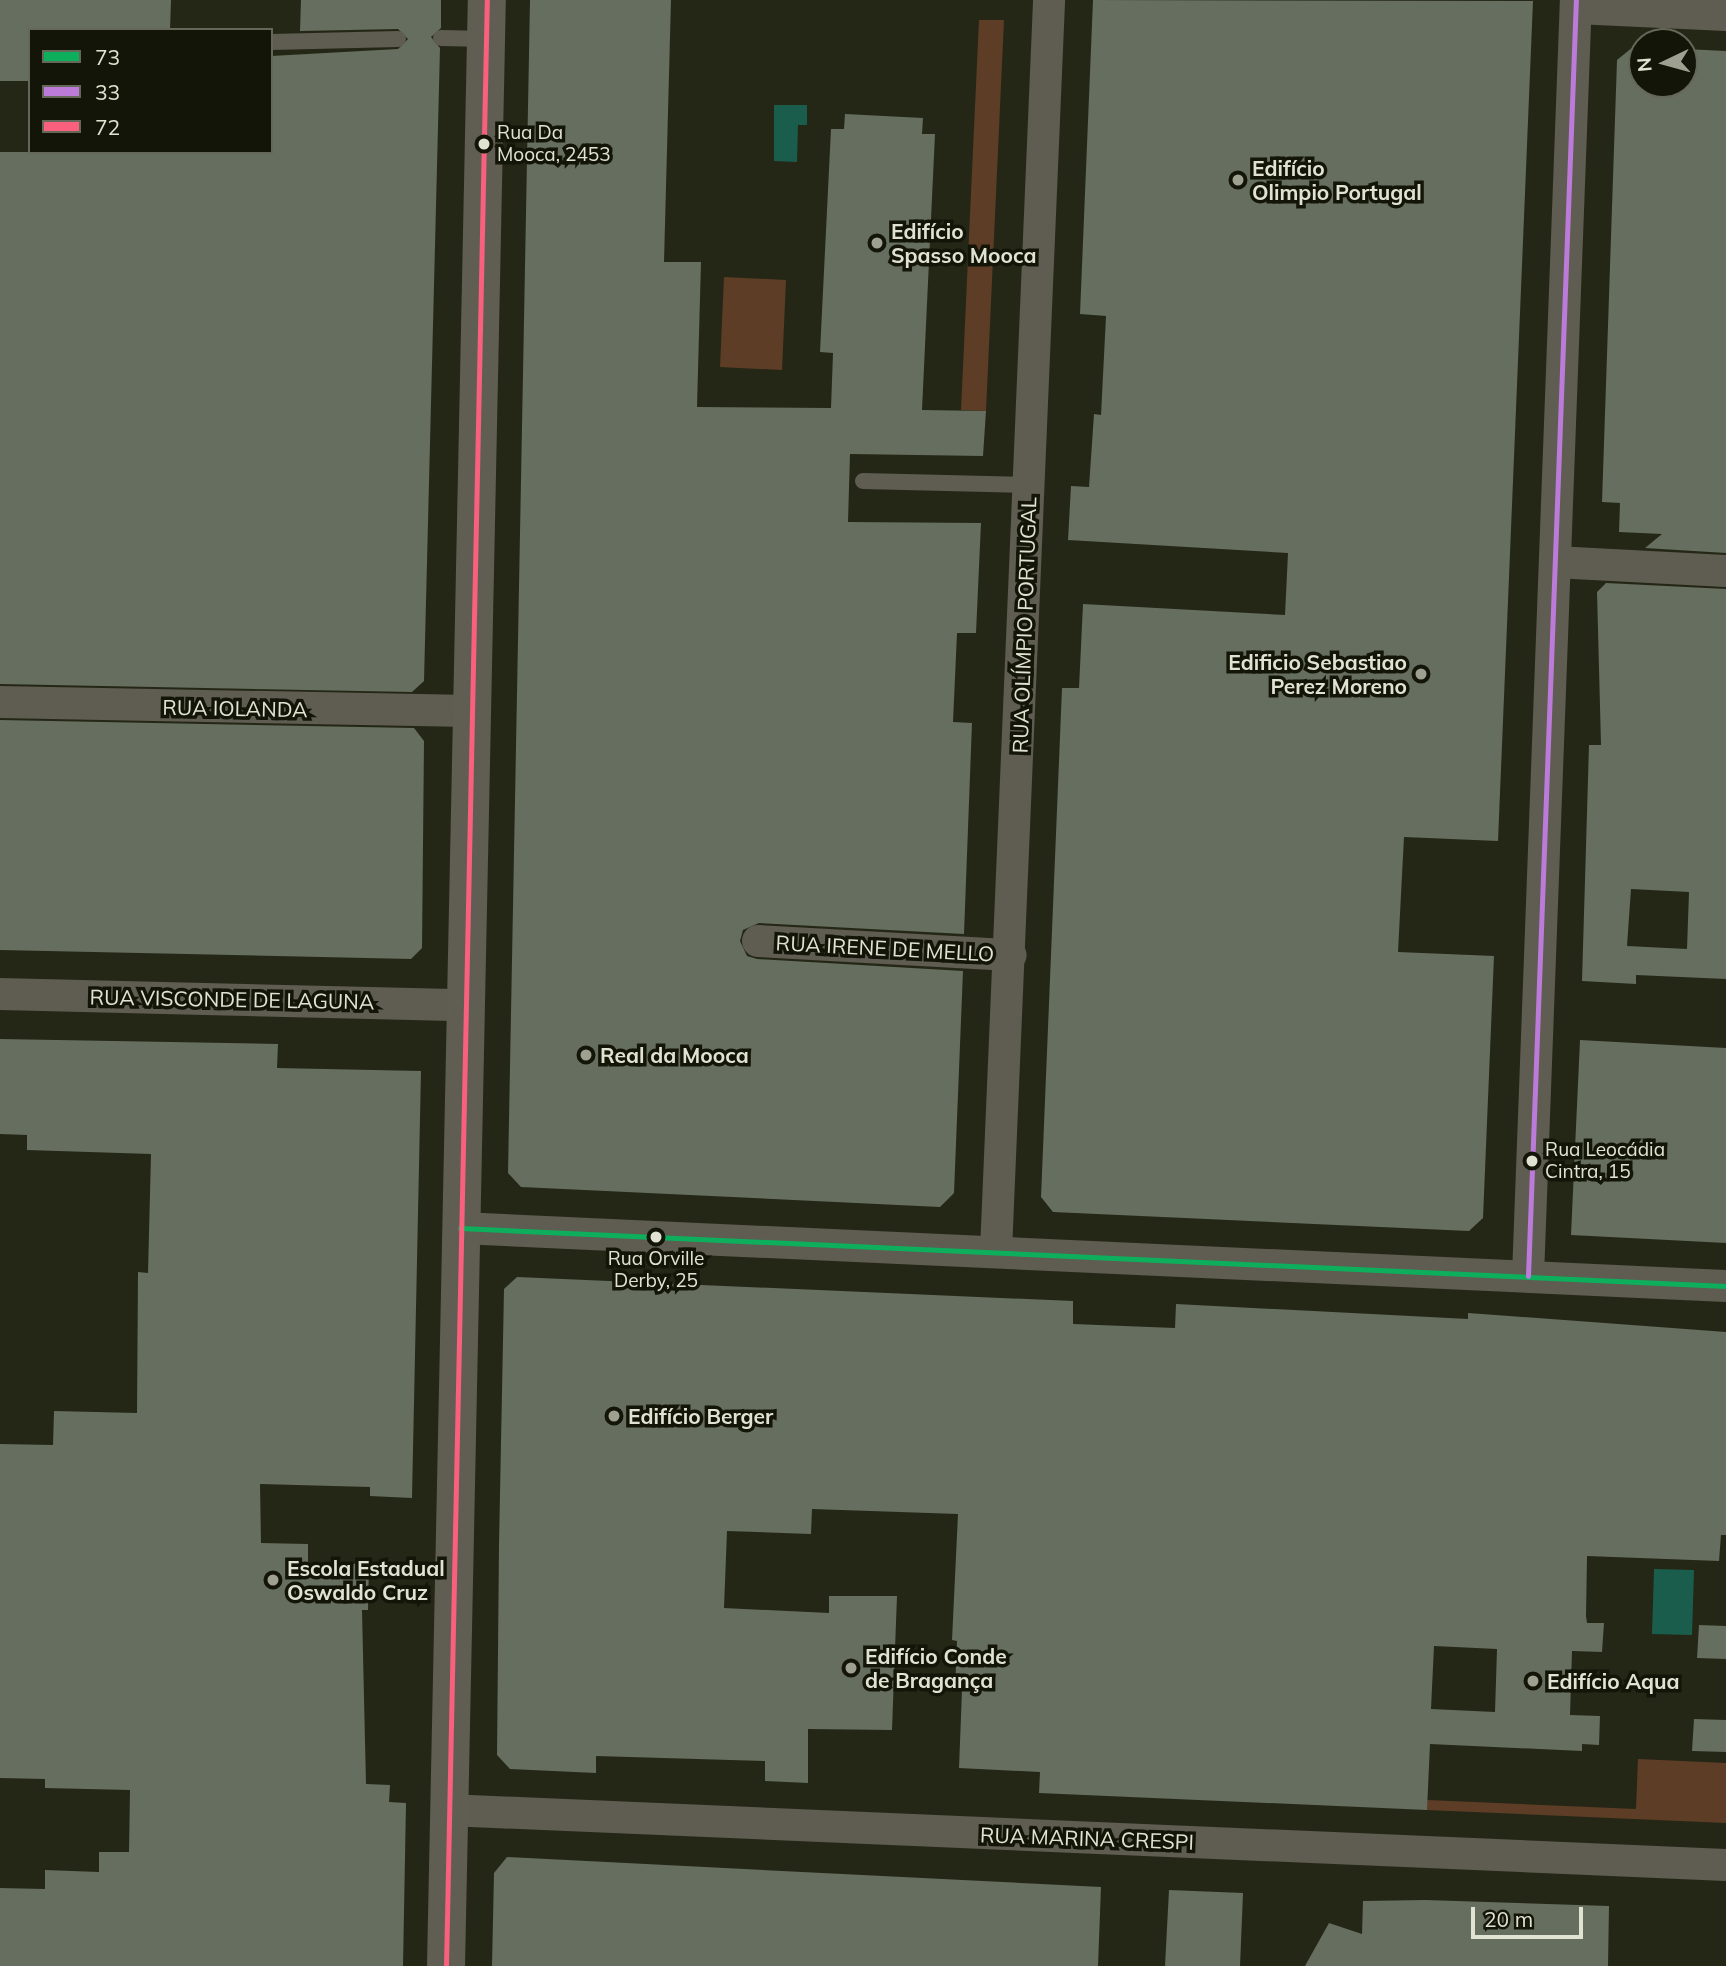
<!DOCTYPE html>
<html>
<head>
<meta charset="utf-8">
<style>
  body { margin:0 }
  #map { position:relative; width:1726px; height:1966px; overflow:hidden; background:#252716; font-family:Mulish,sans-serif }
  div>[style] { position:absolute }
  .green>* { inset:0; background:#5d3d26 }
  .water>* { inset:0; background:#1b5d4d }
  .building>* { inset:0; background:#656e5f }
  .lane>* { height:16px; margin:-8px; padding:0 8px; transform-origin:8px; border-radius:8px; background:#5f5c52 }
  .street>* { height:32px; margin:-16px; padding:0 16px; transform-origin:16px; border-radius:16px; background:#5f5c52 }
  .secondary>* { height:38px; margin:-19px; padding:0 19px; transform-origin:19px; border-radius:19px; background:#605e52 }
  .bus-1>* { height:5px; margin:-2.5px; padding:0 2.5px; transform-origin:2.5px; border-radius:2.5px; background:#0daf5c }
  .bus-2>* { height:5px; margin:-2.5px; padding:0 2.5px; transform-origin:2.5px; border-radius:2.5px; background:#bd7bd9 }
  .bus-3>* { height:5px; margin:-2.5px; padding:0 2.5px; transform-origin:2.5px; border-radius:2.5px; background:#f8607d }
  .dots>* { width:19px; height:19px; translate:-50% -50%; box-sizing:border-box; border:4px solid #131508; border-radius:50% }
  span { translate:-50% -50%; white-space:nowrap; text-align:center; line-height:1.15; -webkit-text-stroke:7px #131508; paint-order:stroke }
  .bus-label { font-size:19px; color:#e1e3d2 }
  .left { translate:0 -50%; text-align:left }
  .poi-label { font-size:21px; color:#e1e3d2; font-weight:700 }
  .right { translate:-100% -50%; text-align:right }
  .street-label { font-size:21px; color:#e1e3d2 }
  .legend { position:absolute; left:28px; top:28px; width:245px; height:126px; box-sizing:border-box; background:#131508; border:2px solid #656759; margin:0; padding:9px 12px; list-style:none; font-size:21px; color:#e1e3d2 }
  .legend li { display:flex; align-items:center; gap:14px; height:35px }
  .legend b { width:35px; border:2px solid #656759 }
  .north { position:absolute; left:1628px; top:28px; width:70px; height:70px; box-sizing:border-box; background:#131508; border:2px solid #656759; border-radius:50%; rotate:265deg; font-size:19px; font-weight:700; line-height:28px; text-align:center; color:#e1e3d2 }
  .north::after { content:''; display:block; margin:auto; width:24px; height:32px; background:#9fa190; clip-path:polygon(50% 0,100% 100%,50% 72%,0 100%) }
  .scale { position:absolute; left:1471px; top:1907px; width:112px; height:32px; box-sizing:border-box; border:4px solid #e1e3d2; border-top:0; padding-left:9px; font-size:21px; line-height:24px; white-space:nowrap; color:#e1e3d2; -webkit-text-stroke:5px #131508; paint-order:stroke }
</style>
</head>
<body>
<div id="map">
  <div class="green">
    <i style="clip-path:polygon(979px 20px,1004px 20px,986px 411px,961px 410px)"></i>
    <i style="clip-path:polygon(724px 277px,786px 280px,782px 370px,720px 367px)"></i>
    <i style="clip-path:polygon(1638px 1759px,1726px 1763px,1726px 1823px,1427px 1810px,1427px 1800px,1636px 1809px)"></i>
  </div>
  <div class="water">
    <i style="clip-path:polygon(774px 105px,807px 105px,807px 125px,798px 125px,797px 162px,774px 161px)"></i>
    <i style="clip-path:polygon(1654px 1569px,1694px 1570px,1692px 1635px,1652px 1634px)"></i>
  </div>
  <div class="building">
    <i style="clip-path:polygon(0 0,171px 0,170px 30px,30px 30px,30px 81px,0 81px)"></i>
    <i style="clip-path:polygon(301px 0,441px 0,441px 28px,431px 37px,440px 48px,424px 681px,412px 692px,0 684px,0 152px,271px 152px,271px 56px,398px 49px,408px 39px,398px 29px,300px 31px)"></i>
    <i style="clip-path:polygon(530px 0,671px 0,664px 262px,701px 262px,697px 407px,831px 408px,833px 353px,820px 352px,831px 129px,844px 129px,845px 114px,923px 118px,922px 134px,935px 134px,922px 410px,986px 411px,983px 456px,850px 454px,848px 522px,981px 523px,976px 633px,957px 633px,953px 722px,972px 723px,964px 934px,759px 923px,743px 930px,740px 941px,747px 956px,757px 959px,963px 971px,954px 1193px,940px 1207px,521px 1187px,508px 1173px)"></i>
    <i style="clip-path:polygon(1093px 0,1533px 1px,1498px 841px,1404px 837px,1398px 952px,1494px 956px,1483px 1218px,1469px 1231px,1053px 1212px,1041px 1197px,1062px 688px,1079px 688px,1083px 604px,1285px 615px,1288px 553px,1068px 540px,1071px 486px,1089px 487px,1094px 414px,1101px 415px,1106px 316px,1080px 314px)"></i>
    <i style="clip-path:polygon(1633px 47px,1642px 47px,1642px 84px,1684px 84px,1684px 49px,1726px 51px,1726px 553px,1645px 548px,1662px 534px,1619px 532px,1620px 503px,1602px 502px,1617px 60px)"></i>
    <i style="clip-path:polygon(evenodd,1606px 583px,1726px 589px,1726px 979px,1636px 975px,1636px 984px,1582px 981px,1589px 745px,1601px 745px,1597px 592px,1606px 583px,1631px 889px,1689px 892px,1687px 949px,1627px 946px,1631px 889px)"></i>
    <i style="clip-path:polygon(0 720px,414px 728px,424px 741px,422px 948px,411px 959px,0 950px)"></i>
    <i style="clip-path:polygon(0 1039px,278px 1044px,277px 1068px,421px 1071px,412px 1498px,370px 1496px,370px 1487px,260px 1484px,261px 1543px,308px 1544px,308px 1563px,369px 1564px,368px 1610px,362px 1610px,366px 1784px,390px 1785px,389px 1802px,406px 1803px,403px 1966px,0 1966px,0 1888px,45px 1889px,45px 1870px,99px 1872px,99px 1852px,129px 1852px,130px 1790px,45px 1788px,45px 1779px,0 1778px,0 1444px,53px 1445px,54px 1411px,137px 1413px,138px 1272px,148px 1273px,151px 1154px,27px 1150px,27px 1135px,0 1134px)"></i>
    <i style="clip-path:polygon(1580px 1040px,1726px 1048px,1726px 1243px,1571px 1235px)"></i>
    <i style="clip-path:polygon(evenodd,517px 1277px,1073px 1301px,1073px 1324px,1175px 1328px,1176px 1304px,1468px 1319px,1468px 1313px,1726px 1332px,1726px 1535px,1721px 1535px,1719px 1561px,1587px 1556px,1586px 1616px,1587px 1623px,1604px 1623px,1602px 1652px,1572px 1651px,1570px 1715px,1600px 1716px,1599px 1745px,1582px 1744px,1582px 1751px,1430px 1744px,1427px 1810px,1039px 1793px,1040px 1772px,959px 1768px,962px 1690px,955px 1690px,957px 1641px,952px 1640px,958px 1514px,812px 1509px,811px 1534px,727px 1531px,724px 1608px,829px 1613px,829px 1596px,897px 1596px,892px 1730px,808px 1729px,808px 1783px,765px 1781px,765px 1761px,596px 1756px,596px 1773px,510px 1769px,497px 1755px,499px 1545px,504px 1289px,517px 1277px,1434px 1646px,1497px 1649px,1495px 1712px,1431px 1709px,1434px 1646px)"></i>
    <i style="clip-path:polygon(1699px 1625px,1726px 1626px,1726px 1659px,1697px 1658px)"></i>
    <i style="clip-path:polygon(1694px 1719px,1726px 1720px,1726px 1752px,1692px 1751px)"></i>
    <i style="clip-path:polygon(507px 1857px,1101px 1887px,1098px 1966px,492px 1966px,494px 1873px)"></i>
    <i style="clip-path:polygon(1169px 1890px,1243px 1893px,1240px 1966px,1165px 1966px)"></i>
    <i style="clip-path:polygon(1425px 1900px,1609px 1906px,1608px 1966px,1305px 1966px,1329px 1923px,1362px 1934px,1363px 1901px)"></i>
  </div>
  <div class="lane">
    <i style="left:441px;top:38px;width:45px;rotate:1.3deg"></i>
    <i style="left:271px;top:42px;width:127px;rotate:-1.4deg"></i>
    <i style="left:863px;top:481px;width:166px;rotate:1.4deg"></i>
  </div>
  <div class="street">
    <i style="left:1576px;top:8px;width:150px;rotate:2.7deg"></i>
    <i style="left:1555px;top:562px;width:171px;rotate:3deg"></i>
    <i style="left:0;top:702px;width:470px;rotate:1.1deg"></i>
    <i style="left:758px;top:941px;width:253px;rotate:3.2deg"></i>
    <i style="left:0;top:994px;width:464px;rotate:1.4deg"></i>
    <i style="left:460px;top:1228px;width:1267px;rotate:2.62deg"></i>
    <i style="left:996px;top:1251px;width:1252px;rotate:-87.57deg"></i>
    <i style="left:1528px;top:1276px;width:1277px;rotate:-87.85deg"></i>
    <i style="left:448px;top:1810px;width:1279px;rotate:2.46deg"></i>
  </div>
  <div class="secondary">
    <i style="left:446px;top:1966px;width:1966px;rotate:-88.81deg"></i>
  </div>
  <div class="bus-1">
    <i style="left:460px;top:1228px;width:1267px;rotate:2.62deg"></i>
  </div>
  <div class="bus-2">
    <i style="left:1528px;top:1276px;width:1277px;rotate:-87.85deg"></i>
  </div>
  <div class="bus-3">
    <i style="left:446px;top:1966px;width:1966px;rotate:-88.81deg"></i>
  </div>
  <div class="dots">
    <i style="left:484px;top:144px;background:#e1e3d2"></i>
    <i style="left:1238px;top:180px;background:#9fa190"></i>
    <i style="left:877px;top:243px;background:#9fa190"></i>
    <i style="left:1421px;top:674px;background:#9fa190"></i>
    <i style="left:586px;top:1055px;background:#9fa190"></i>
    <i style="left:1532px;top:1161px;background:#e1e3d2"></i>
    <i style="left:656px;top:1237px;background:#e1e3d2"></i>
    <i style="left:614px;top:1416px;background:#9fa190"></i>
    <i style="left:273px;top:1580px;background:#9fa190"></i>
    <i style="left:851px;top:1668px;background:#9fa190"></i>
    <i style="left:1533px;top:1681px;background:#9fa190"></i>
  </div>
  <div class="bus-label">
    <span class="left" style="left:497px;top:144px">Rua Da<br>Mooca, 2453</span>
    <span class="left" style="left:1545px;top:1161px">Rua Leocádia<br>Cintra, 15</span>
    <span style="left:656px;top:1270px">Rua Orville<br>Derby, 25</span>
  </div>
  <div class="poi-label">
    <span class="left" style="left:1252px;top:180px">Edifício<br>Olimpio Portugal</span>
    <span class="left" style="left:891px;top:243px">Edifício<br>Spasso Mooca</span>
    <span class="right" style="left:1407px;top:674px">Edificio Sebastiao<br>Perez Moreno</span>
    <span class="left" style="left:600px;top:1055px">Real da Mooca</span>
    <span class="left" style="left:628px;top:1416px">Edifício Berger</span>
    <span class="left" style="left:287px;top:1580px">Escola Estadual<br>Oswaldo Cruz</span>
    <span class="left" style="left:865px;top:1668px">Edifício Conde<br>de Bragança</span>
    <span class="left" style="left:1547px;top:1681px">Edifício Aqua</span>
  </div>
  <div class="street-label">
    <span style="left:1024px;top:625px;rotate:-88deg">RUA OLÍMPIO PORTUGAL</span>
    <span style="left:235px;top:708px;rotate:1deg">RUA IOLANDA</span>
    <span style="left:885px;top:948px;rotate:3deg">RUA IRENE DE MELLO</span>
    <span style="left:232px;top:999px;rotate:1deg">RUA VISCONDE DE LAGUNA</span>
    <span style="left:1087px;top:1838px;rotate:2deg">RUA MARINA CRESPI</span>
  </div>
  <ul class="legend">
  <li><b style="height:9px;background:#0daf5c"></b>73</li>
  <li><b style="height:9px;background:#bd7bd9"></b>33</li>
  <li><b style="height:9px;background:#f8607d"></b>72</li>
  </ul>
  <div class="north">N</div>
  <div class="scale">20 m</div>
</div>
</body>
</html>
